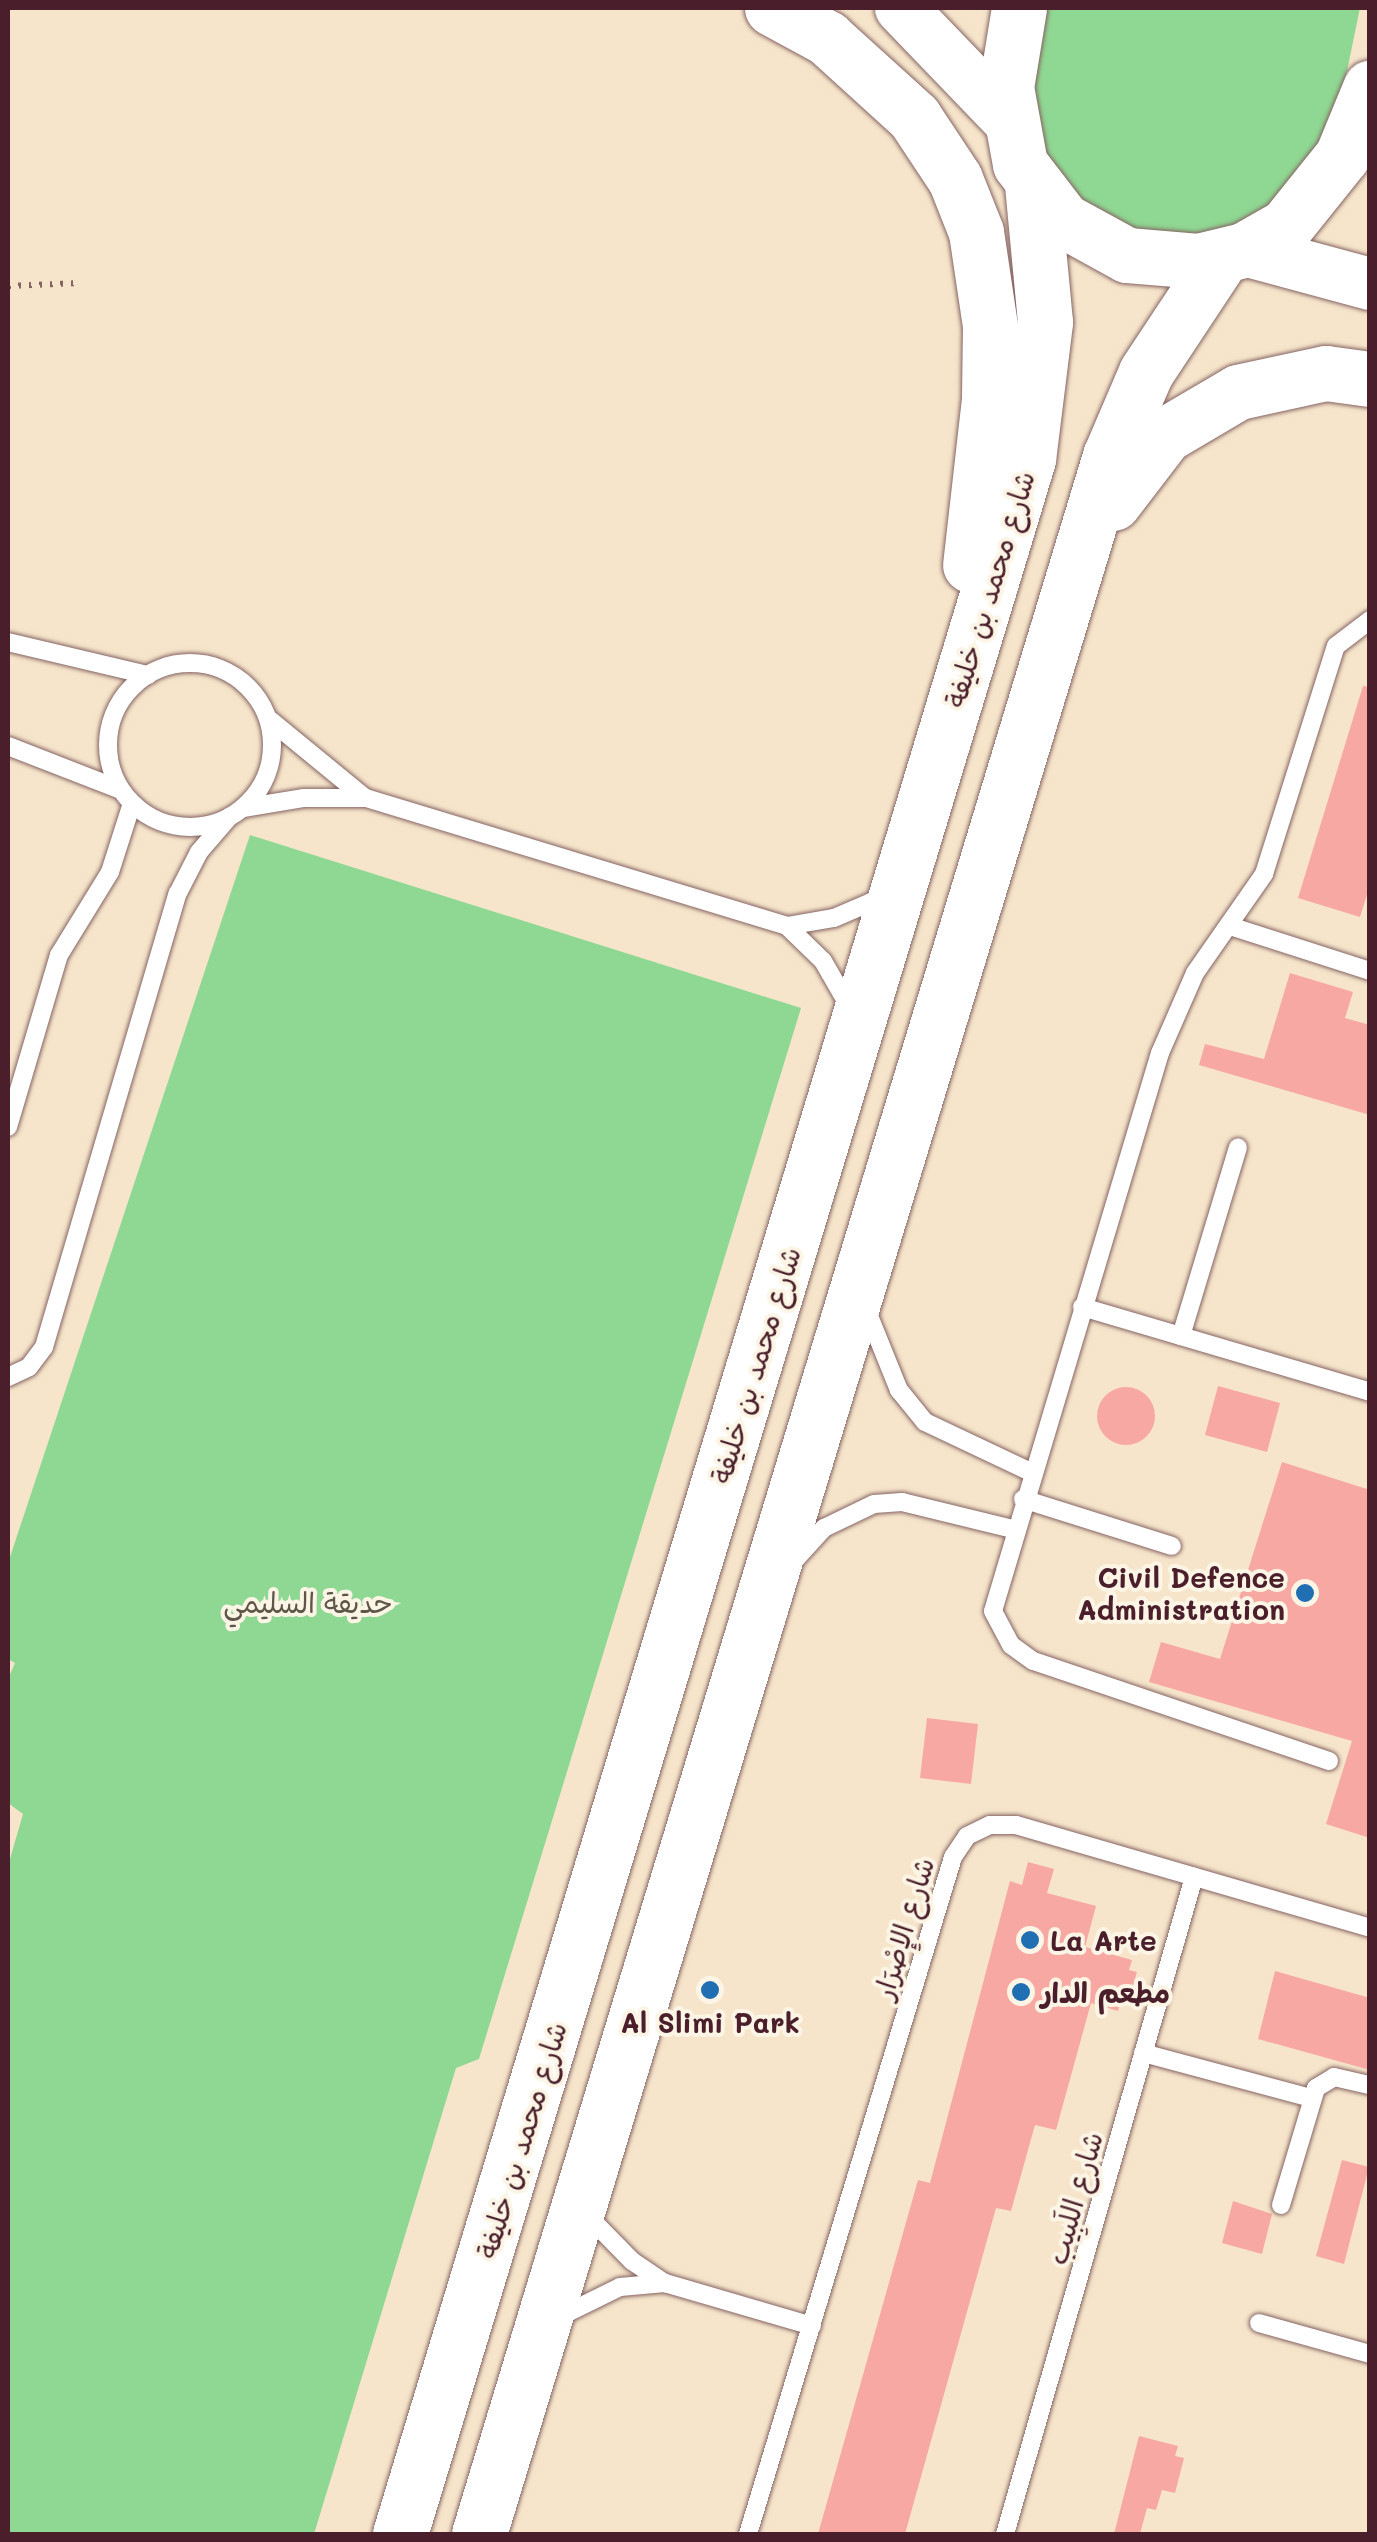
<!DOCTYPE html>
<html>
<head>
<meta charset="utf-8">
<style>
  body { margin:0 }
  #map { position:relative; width:1377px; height:2542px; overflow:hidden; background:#f6e5cb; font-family:Mali,"Playpen Sans Arabic",sans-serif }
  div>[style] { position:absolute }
  .green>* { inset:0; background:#8fd893 }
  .building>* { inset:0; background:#f8a8a3 }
  .round { border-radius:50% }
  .path>* { height:6px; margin-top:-3px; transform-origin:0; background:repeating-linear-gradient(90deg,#866463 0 2.5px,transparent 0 10.5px) }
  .roads { filter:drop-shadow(0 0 2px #866463) drop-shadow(0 0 2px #866463) }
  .service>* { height:18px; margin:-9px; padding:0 9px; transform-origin:9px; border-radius:9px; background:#fff }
  .service>.ring { margin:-9px; padding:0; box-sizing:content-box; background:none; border:18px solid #fff; border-radius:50% }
  .primary>* { height:52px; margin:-26px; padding:0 26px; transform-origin:26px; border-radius:26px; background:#fff }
  .trunk>* { height:55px; margin:-27.5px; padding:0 27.5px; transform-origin:27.5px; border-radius:27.5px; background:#fff }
  .dots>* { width:28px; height:28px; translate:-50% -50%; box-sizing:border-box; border:5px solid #fcf5e5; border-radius:50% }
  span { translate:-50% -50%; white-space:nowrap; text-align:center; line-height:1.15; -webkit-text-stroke:8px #fcf5e5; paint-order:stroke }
  .street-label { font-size:28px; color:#4a1f2b }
  .poi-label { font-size:28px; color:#4a1f2b; font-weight:700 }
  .right { translate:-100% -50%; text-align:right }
  .left { translate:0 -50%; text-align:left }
  .park-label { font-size:28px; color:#5f564a }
  .frame { position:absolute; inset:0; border:10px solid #4a1f2b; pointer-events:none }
</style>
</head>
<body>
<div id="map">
  <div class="green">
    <i style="clip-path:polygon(1043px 8px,1360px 8px,1341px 100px,1317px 155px,1257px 226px,1156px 241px,1072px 194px,1042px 154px,1032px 81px)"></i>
    <i style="clip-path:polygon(250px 835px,801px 1008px,479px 2059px,456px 2068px,314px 2534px,8px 2534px,8px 1866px,23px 1814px,8px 1803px,8px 1679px,15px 1663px,8px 1659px,8px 1563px)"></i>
  </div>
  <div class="building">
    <i style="clip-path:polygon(1363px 686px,1370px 687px,1370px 885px,1360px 917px,1298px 898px)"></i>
    <i style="clip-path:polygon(1290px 973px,1353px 992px,1345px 1018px,1370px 1025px,1370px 1115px,1199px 1065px,1205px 1044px,1264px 1059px)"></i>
    <i style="clip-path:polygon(1218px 1386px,1280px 1403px,1267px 1452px,1205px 1435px)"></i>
    <i class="round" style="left:1097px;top:1387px;width:58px;height:58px"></i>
    <i style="clip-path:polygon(1282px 1462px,1370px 1490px,1370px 1838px,1326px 1824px,1352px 1741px,1149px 1682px,1161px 1642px,1220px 1659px)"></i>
    <i style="clip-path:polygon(927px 1718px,978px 1724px,971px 1784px,920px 1778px)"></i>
    <i style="clip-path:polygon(1028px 1862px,1054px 1869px,1047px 1893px,1096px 1906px,1085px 1947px,1132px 1960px,1129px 1970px,1137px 1972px,1129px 1999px,1122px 1997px,1118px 2011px,1091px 2003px,1056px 2130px,1035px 2125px,1011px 2211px,996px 2208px,905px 2534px,818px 2534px,918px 2180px,930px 2183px,1010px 1881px,1022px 1885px)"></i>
    <i style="clip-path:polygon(1275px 1971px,1370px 1998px,1370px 2070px,1258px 2039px)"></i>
    <i style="clip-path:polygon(1342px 2160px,1369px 2167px,1344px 2264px,1316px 2256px)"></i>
    <i style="clip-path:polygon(1233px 2201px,1272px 2214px,1262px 2254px,1222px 2243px)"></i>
    <i style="clip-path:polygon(1139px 2436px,1178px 2446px,1175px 2456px,1184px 2458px,1175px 2493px,1162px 2490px,1156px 2510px,1147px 2508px,1140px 2534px,1114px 2534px)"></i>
  </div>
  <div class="path">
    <i style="left:8px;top:286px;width:72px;rotate:-2.4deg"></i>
  </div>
  <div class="roads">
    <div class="service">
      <i style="left:8px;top:642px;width:144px;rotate:13.3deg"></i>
      <i class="ring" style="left:108px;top:663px;width:146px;height:146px"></i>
      <i style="left:270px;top:720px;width:123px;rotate:39.4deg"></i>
      <i style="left:8px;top:746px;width:121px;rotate:21.3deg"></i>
      <i style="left:243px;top:808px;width:62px;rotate:-9.3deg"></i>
      <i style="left:304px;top:798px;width:62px"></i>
      <i style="left:366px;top:798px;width:440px;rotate:16.9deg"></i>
      <i style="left:787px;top:926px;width:48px;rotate:-9.7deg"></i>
      <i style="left:834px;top:918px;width:53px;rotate:-23.2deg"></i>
      <i style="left:787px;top:926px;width:50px;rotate:44.2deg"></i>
      <i style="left:823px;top:961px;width:54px;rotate:60.1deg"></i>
      <i style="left:1233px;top:927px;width:144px;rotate:17.8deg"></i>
      <i style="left:8px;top:1127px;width:179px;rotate:-73.5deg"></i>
      <i style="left:59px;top:955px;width:97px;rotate:-58.4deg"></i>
      <i style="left:110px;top:872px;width:72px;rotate:-72.3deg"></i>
      <i style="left:865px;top:1306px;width:91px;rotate:68deg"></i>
      <i style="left:899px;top:1390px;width:41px;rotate:50.9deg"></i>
      <i style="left:925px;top:1422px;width:117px;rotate:25.3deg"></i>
      <i style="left:1082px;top:1307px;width:300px;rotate:16.4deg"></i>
      <i style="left:1181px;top:1336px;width:197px;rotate:-73.2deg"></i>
      <i style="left:8px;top:1377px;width:23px;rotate:-25deg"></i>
      <i style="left:29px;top:1367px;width:25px;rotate:-53deg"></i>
      <i style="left:44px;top:1347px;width:473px;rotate:-73.6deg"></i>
      <i style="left:178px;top:893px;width:46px;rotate:-62.9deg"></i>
      <i style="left:199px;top:852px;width:46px;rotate:-49.4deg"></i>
      <i style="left:1023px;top:1499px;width:156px;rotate:17.5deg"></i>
      <i style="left:793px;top:1562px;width:46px;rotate:-47.6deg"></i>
      <i style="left:824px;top:1528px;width:55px;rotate:-25.6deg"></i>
      <i style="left:874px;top:1504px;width:28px;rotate:-4deg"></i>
      <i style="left:902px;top:1502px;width:114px;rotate:13.7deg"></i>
      <i style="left:1329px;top:1761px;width:312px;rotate:-161.3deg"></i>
      <i style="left:1033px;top:1661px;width:27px;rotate:-144deg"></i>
      <i style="left:1011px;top:1645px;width:38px;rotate:-118deg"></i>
      <i style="left:993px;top:1611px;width:582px;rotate:-73.34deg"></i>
      <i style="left:1160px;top:1053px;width:87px;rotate:-66.4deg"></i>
      <i style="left:1195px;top:973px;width:121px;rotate:-55.1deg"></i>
      <i style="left:1264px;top:874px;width:239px;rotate:-72.5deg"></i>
      <i style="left:1336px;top:646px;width:43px;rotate:-37.4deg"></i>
      <i style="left:1143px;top:2053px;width:174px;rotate:15deg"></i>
      <i style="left:1281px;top:2205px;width:122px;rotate:-73.3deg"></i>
      <i style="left:1316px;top:2088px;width:21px;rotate:-31deg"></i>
      <i style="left:1334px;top:2077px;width:37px;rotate:13deg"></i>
      <i style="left:585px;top:2213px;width:67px;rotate:45.6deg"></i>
      <i style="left:632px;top:2261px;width:40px;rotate:34deg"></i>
      <i style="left:665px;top:2283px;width:153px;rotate:16.3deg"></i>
      <i style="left:559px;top:2317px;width:68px;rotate:-26.2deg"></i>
      <i style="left:620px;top:2287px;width:45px;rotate:-5.1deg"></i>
      <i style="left:1259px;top:2323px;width:115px;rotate:15.6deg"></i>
      <i style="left:748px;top:2534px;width:707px;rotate:-73.15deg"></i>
      <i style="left:953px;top:1857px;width:25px;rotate:-56deg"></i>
      <i style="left:967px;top:1836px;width:25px;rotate:-26deg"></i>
      <i style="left:990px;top:1825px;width:26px"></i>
      <i style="left:1016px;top:1825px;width:369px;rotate:16.2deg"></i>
      <i style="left:1005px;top:2534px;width:684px;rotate:-73.95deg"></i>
    </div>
    <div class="primary">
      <i style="left:901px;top:8px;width:153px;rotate:46.1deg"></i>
      <i style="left:1244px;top:250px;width:131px;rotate:15.1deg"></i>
    </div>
    <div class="trunk">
      <i style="left:772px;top:8px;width:63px;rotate:28.6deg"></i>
      <i style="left:827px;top:38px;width:118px;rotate:42.2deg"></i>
      <i style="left:914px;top:117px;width:74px;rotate:56.5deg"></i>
      <i style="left:955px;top:179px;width:57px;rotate:68.4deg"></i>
      <i style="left:976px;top:232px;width:95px;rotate:81.5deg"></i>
      <i style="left:990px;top:326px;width:73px;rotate:90.8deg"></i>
      <i style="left:989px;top:399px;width:167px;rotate:96.5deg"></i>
      <i style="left:1019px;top:8px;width:80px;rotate:99.3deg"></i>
      <i style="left:1006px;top:87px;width:78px;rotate:79.7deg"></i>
      <i style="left:1020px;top:164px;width:71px;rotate:52.5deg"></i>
      <i style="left:1063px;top:220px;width:73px;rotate:28.7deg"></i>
      <i style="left:1127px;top:255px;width:71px;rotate:4.8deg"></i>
      <i style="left:1198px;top:261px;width:47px;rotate:-13.4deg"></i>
      <i style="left:1244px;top:250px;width:48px;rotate:-29.7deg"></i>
      <i style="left:1286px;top:226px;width:90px;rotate:-51.3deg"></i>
      <i style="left:1342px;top:156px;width:74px;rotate:-67.6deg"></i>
      <i style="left:1113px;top:503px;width:86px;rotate:-52.6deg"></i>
      <i style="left:1165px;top:435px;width:85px;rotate:-30.5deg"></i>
      <i style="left:1238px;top:392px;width:90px;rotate:-12.2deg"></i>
      <i style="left:1326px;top:373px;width:44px;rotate:7.8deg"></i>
      <i style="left:400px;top:2534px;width:2168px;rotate:-73.16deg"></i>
      <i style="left:1028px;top:459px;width:138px;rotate:-82.9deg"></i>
      <i style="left:1045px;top:322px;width:138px;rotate:-95.4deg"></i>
      <i style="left:479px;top:2534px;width:2172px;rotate:-73.11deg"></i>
      <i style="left:1110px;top:456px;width:91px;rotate:-66.8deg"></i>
      <i style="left:1146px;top:372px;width:138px;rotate:-56.5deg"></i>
    </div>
  </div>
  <div class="dots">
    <i style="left:1305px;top:1593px;background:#1f6fb2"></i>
    <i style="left:1030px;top:1940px;background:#1f6fb2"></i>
    <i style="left:710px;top:1990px;background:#1f6fb2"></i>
    <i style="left:1021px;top:1992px;background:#1f6fb2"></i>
  </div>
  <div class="street-label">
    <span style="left:989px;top:589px;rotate:-73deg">شارع محمد بن خليفة</span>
    <span style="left:755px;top:1365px;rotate:-73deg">شارع محمد بن خليفة</span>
    <span style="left:903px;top:1928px;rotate:-73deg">شارع الإِصْرَار</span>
    <span style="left:521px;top:2140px;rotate:-73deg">شارع محمد بن خليفة</span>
    <span style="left:1074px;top:2198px;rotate:-74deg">شارع اللَبِيب</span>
  </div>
  <div class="poi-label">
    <span class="right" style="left:1285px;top:1593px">Civil Defence<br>Administration</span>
    <span class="left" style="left:1050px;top:1940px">La Arte</span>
    <span class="left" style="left:1041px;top:1992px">مطعم الدار</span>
    <span style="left:710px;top:2022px">Al Slimi Park</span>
  </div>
  <div class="park-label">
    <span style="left:308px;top:1602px">حديقة السليمي</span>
  </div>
  <div class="frame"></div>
</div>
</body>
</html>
